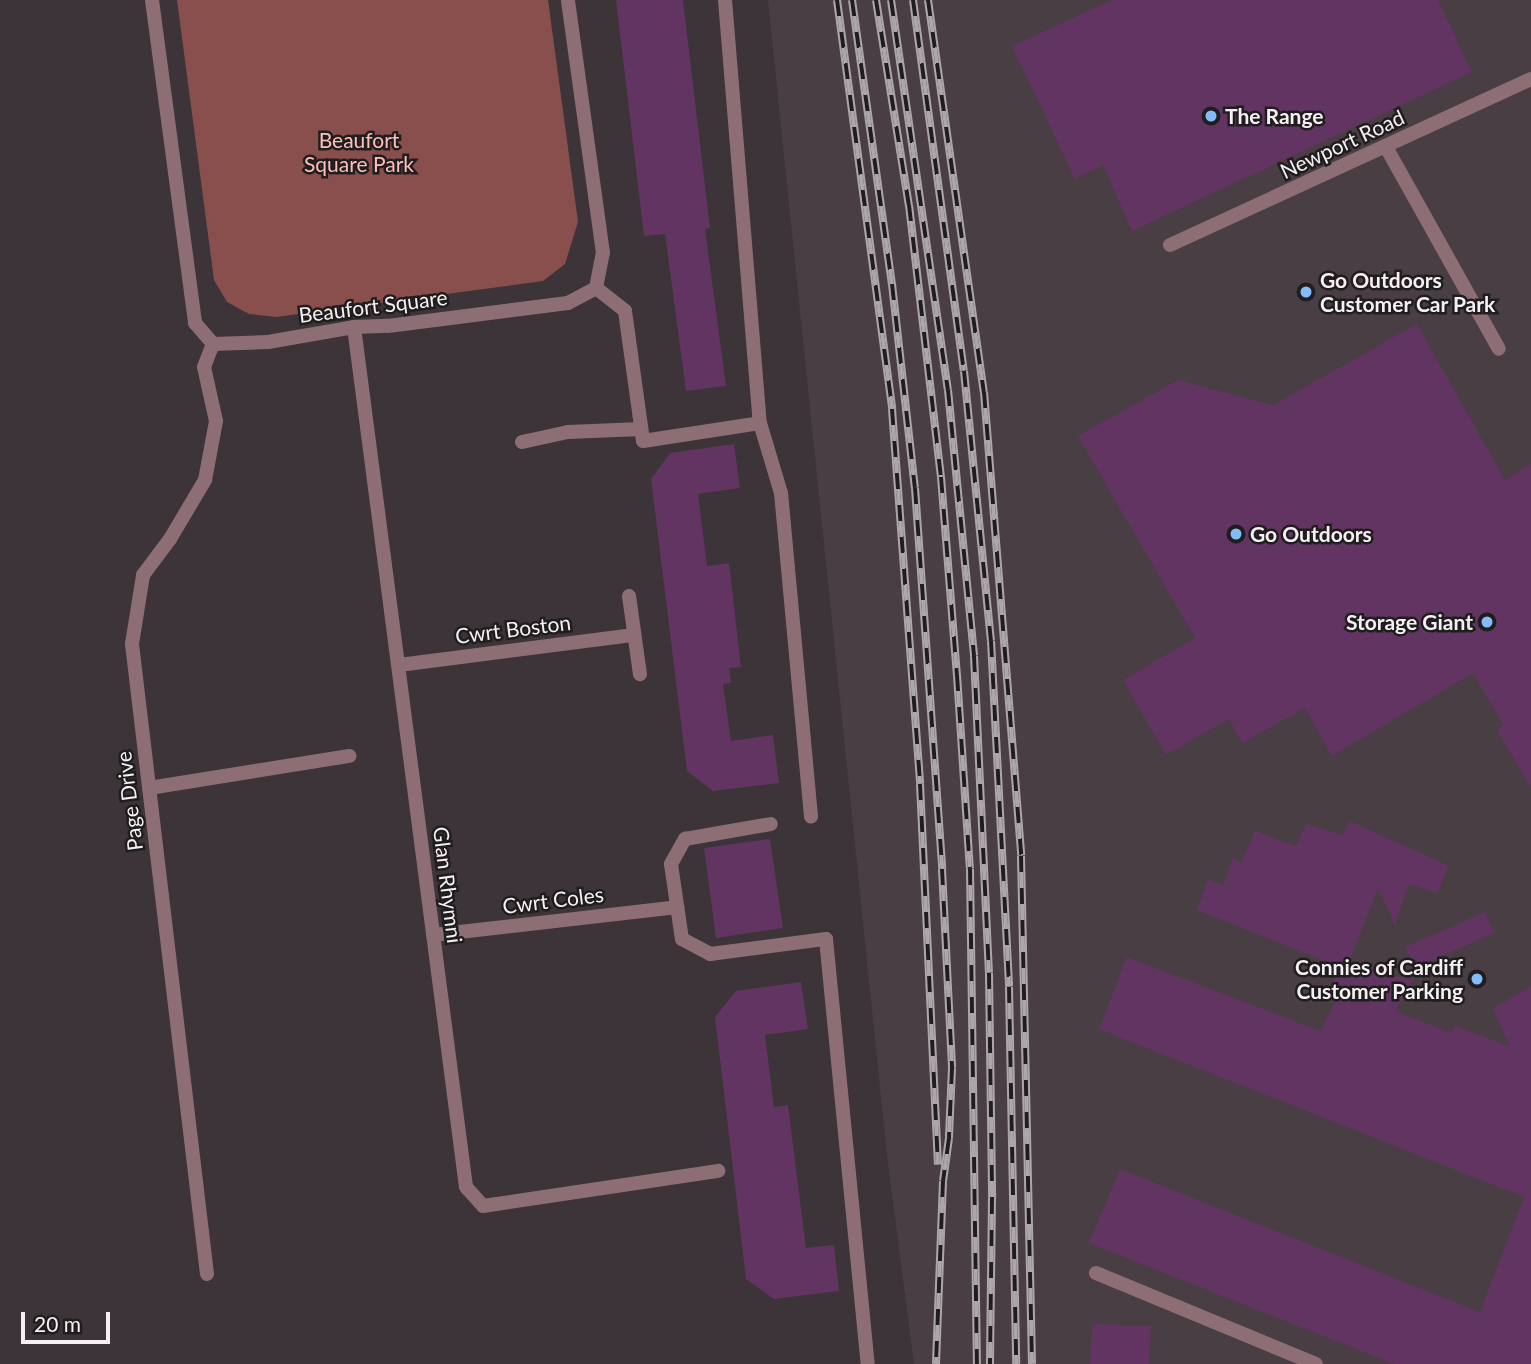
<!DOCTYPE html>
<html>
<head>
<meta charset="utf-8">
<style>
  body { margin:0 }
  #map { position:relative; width:1531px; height:1364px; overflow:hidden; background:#3c3438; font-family:Lato,sans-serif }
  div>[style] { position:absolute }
  .built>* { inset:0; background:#4a3e45 }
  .green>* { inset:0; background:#884f4c }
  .building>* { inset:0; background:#613461 }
  .lane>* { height:14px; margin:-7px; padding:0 7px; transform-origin:7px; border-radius:7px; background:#8e6e75 }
  .street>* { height:14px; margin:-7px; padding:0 7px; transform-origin:7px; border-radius:7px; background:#8e6e75 }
  .rail>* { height:8px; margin-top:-4px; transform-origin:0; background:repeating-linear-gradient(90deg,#201d1f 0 16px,#aca6aa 0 32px); box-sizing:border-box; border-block:2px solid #aca6aa }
  .dots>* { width:19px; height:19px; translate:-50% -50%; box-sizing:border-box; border:4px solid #201d1f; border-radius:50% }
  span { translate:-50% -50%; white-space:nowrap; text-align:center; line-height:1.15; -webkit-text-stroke:5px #201d1f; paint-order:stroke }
  .poi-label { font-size:21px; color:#f5f0f3; font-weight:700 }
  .left { translate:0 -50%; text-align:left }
  .right { translate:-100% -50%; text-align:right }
  .park-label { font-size:21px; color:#fdbfba }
  .street-label { font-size:21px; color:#f5f0f3 }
  .scale { position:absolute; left:21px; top:1312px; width:89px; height:32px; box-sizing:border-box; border:4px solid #f5f0f3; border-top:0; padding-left:9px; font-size:21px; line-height:24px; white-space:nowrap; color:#f5f0f3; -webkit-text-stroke:5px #201d1f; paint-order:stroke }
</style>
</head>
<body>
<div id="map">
  <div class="built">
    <i style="clip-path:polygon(768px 0,1531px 0,1531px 1364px,914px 1364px,887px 1155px)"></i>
  </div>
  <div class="green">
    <i style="clip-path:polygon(177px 0,548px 0,578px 222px,565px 264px,543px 281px,276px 317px,249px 314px,227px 302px,214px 280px)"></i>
  </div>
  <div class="building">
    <i style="clip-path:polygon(616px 0,683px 0,710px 228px,705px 229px,726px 386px,686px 391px,665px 234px,644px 236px)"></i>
    <i style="clip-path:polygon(1112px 0,1438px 0,1472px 72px,1132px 231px,1103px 165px,1075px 179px,1012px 46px)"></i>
    <i style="clip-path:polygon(1417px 324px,1505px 480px,1531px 464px,1531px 788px,1497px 730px,1504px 726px,1473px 673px,1332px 756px,1305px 708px,1242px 743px,1229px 719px,1166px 755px,1123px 680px,1195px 638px,1078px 436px,1178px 380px,1273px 405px)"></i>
    <i style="clip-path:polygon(734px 444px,740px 488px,698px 494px,707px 566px,729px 563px,741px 667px,729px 668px,731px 683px,723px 684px,731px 741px,773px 735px,779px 783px,713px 791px,687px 771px,651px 479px,670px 453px)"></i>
    <i style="clip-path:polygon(1350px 821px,1449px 866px,1437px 893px,1409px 884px,1395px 925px,1378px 888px,1348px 965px,1414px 980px,1395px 1011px,1451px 1033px,1454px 1025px,1510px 1047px,1493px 1009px,1531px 986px,1531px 1364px,1394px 1364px,1089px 1243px,1120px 1169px,1480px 1312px,1524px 1197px,1099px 1029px,1127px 957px,1320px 1031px,1333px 1005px,1335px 965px,1197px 910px,1208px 879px,1223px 886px,1233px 857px,1241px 863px,1255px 831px,1296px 846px,1306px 824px,1343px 835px)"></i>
    <i style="clip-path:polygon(770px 839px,783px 928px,716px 938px,704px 848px)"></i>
    <i style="clip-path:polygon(1485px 912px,1494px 933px,1415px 968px,1405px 947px)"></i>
    <i style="clip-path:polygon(801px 982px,808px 1029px,765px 1035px,774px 1107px,788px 1105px,806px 1248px,834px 1245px,839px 1291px,774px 1299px,746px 1279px,715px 1017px,736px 991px)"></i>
    <i style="clip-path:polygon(1092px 1324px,1151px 1326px,1149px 1364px,1090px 1364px)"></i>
  </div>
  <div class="lane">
    <i style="left:725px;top:0;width:424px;rotate:85.3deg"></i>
    <i style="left:760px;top:423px;width:73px;rotate:73.3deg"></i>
    <i style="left:781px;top:493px;width:325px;rotate:84.7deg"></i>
    <i style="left:1386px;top:147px;width:231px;rotate:60.8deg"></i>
    <i style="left:596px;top:288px;width:37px;rotate:38deg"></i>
    <i style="left:625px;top:311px;width:131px;rotate:82.1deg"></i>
    <i style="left:643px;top:441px;width:118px;rotate:-8.7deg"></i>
    <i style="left:522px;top:442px;width:47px;rotate:-12.3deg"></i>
    <i style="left:568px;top:432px;width:73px;rotate:-2.4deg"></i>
    <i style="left:149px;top:788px;width:203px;rotate:-9.1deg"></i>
    <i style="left:671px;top:864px;width:29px;rotate:-61deg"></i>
    <i style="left:685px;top:839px;width:87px;rotate:-9.9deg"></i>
    <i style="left:682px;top:939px;width:32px;rotate:28deg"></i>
    <i style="left:710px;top:954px;width:117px;rotate:-7.4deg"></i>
    <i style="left:826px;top:939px;width:427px;rotate:84.4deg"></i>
  </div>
  <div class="street">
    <i style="left:152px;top:0;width:326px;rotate:82.4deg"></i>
    <i style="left:195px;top:323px;width:28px;rotate:49deg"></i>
    <i style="left:213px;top:344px;width:55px;rotate:-2.1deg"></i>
    <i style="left:268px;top:342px;width:87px;rotate:-9.9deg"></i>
    <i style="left:354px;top:327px;width:34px;rotate:-2deg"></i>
    <i style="left:388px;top:326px;width:181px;rotate:-7.3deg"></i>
    <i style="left:568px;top:303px;width:32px;rotate:-28deg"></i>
    <i style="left:596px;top:288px;width:36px;rotate:-79deg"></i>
    <i style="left:603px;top:253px;width:255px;rotate:-97.9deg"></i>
    <i style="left:1170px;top:245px;width:397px;rotate:-24.7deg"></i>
    <i style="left:354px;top:327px;width:867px;rotate:82.58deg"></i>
    <i style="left:466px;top:1187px;width:25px;rotate:48deg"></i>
    <i style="left:483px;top:1206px;width:238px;rotate:-8.5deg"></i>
    <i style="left:629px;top:596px;width:79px;rotate:82deg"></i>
    <i style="left:399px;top:665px;width:235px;rotate:-7.3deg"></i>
    <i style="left:671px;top:864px;width:76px;rotate:81.7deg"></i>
    <i style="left:433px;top:935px;width:246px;rotate:-6.5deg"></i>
    <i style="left:1096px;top:1273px;width:238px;rotate:22.5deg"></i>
    <i style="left:207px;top:1274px;width:634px;rotate:-96.79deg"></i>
    <i style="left:132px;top:644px;width:70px;rotate:-80.9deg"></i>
    <i style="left:143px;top:575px;width:45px;rotate:-53.1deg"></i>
    <i style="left:170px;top:539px;width:69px;rotate:-59.3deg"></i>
    <i style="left:205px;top:480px;width:60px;rotate:-79.4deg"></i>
    <i style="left:216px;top:421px;width:55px;rotate:-102.5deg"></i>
    <i style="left:204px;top:367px;width:25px;rotate:-69deg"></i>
  </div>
  <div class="rail">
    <i style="left:837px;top:0;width:413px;rotate:82.3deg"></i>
    <i style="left:892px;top:409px;width:376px;rotate:85.7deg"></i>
    <i style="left:920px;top:784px;width:381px;rotate:87.3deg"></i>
    <i style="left:852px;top:0;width:287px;rotate:82deg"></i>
    <i style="left:892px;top:284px;width:205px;rotate:83.6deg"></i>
    <i style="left:915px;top:488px;width:382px;rotate:85.9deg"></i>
    <i style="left:942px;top:869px;width:199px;rotate:87.1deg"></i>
    <i style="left:952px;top:1068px;width:70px;rotate:92.5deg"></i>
    <i style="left:949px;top:1138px;width:43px;rotate:97.9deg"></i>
    <i style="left:943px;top:1181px;width:183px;rotate:92.2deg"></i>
    <i style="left:876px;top:0;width:208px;rotate:80.9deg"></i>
    <i style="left:909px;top:205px;width:274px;rotate:83.3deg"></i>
    <i style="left:941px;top:477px;width:199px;rotate:85.4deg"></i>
    <i style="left:957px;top:675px;width:194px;rotate:86.2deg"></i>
    <i style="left:970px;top:869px;width:495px;rotate:89.2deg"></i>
    <i style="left:891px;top:0;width:394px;rotate:81.7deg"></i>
    <i style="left:948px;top:390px;width:267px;rotate:84.4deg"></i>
    <i style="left:974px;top:656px;width:317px;rotate:87.3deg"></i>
    <i style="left:989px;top:973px;width:225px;rotate:89.2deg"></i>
    <i style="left:992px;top:1198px;width:166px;rotate:90.7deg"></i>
    <i style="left:913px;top:0;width:374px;rotate:82.2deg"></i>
    <i style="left:964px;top:371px;width:271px;rotate:84.3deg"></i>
    <i style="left:991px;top:641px;width:346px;rotate:87deg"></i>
    <i style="left:1009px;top:987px;width:377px;rotate:88.9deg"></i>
    <i style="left:928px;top:0;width:396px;rotate:81.9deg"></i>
    <i style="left:984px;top:392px;width:465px;rotate:85.4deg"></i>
    <i style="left:1021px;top:856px;width:508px;rotate:88.76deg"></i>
  </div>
  <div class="dots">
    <i style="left:1211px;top:116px;background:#84bcfb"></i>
    <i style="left:1306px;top:292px;background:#84bcfb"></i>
    <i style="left:1236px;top:534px;background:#84bcfb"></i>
    <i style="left:1487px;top:622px;background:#84bcfb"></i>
    <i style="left:1477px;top:979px;background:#84bcfb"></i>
  </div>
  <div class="poi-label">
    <span class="left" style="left:1225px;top:116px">The Range</span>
    <span class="left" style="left:1320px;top:292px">Go Outdoors<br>Customer Car Park</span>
    <span class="left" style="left:1250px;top:534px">Go Outdoors</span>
    <span class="right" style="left:1473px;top:622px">Storage Giant</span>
    <span class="right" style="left:1463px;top:979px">Connies of Cardiff<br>Customer Parking</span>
  </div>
  <div class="park-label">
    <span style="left:359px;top:152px">Beaufort<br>Square Park</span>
  </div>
  <div class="street-label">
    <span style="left:1342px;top:144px;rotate:-25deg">Newport Road</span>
    <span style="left:373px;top:306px;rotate:-7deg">Beaufort Square</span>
    <span style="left:513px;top:629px;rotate:-7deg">Cwrt Boston</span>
    <span style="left:129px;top:801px;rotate:-97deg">Page Drive</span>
    <span style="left:448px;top:885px;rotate:83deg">Glan Rhymni</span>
    <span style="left:553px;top:900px;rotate:-7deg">Cwrt Coles</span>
  </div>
  <div class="scale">20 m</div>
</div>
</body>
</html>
